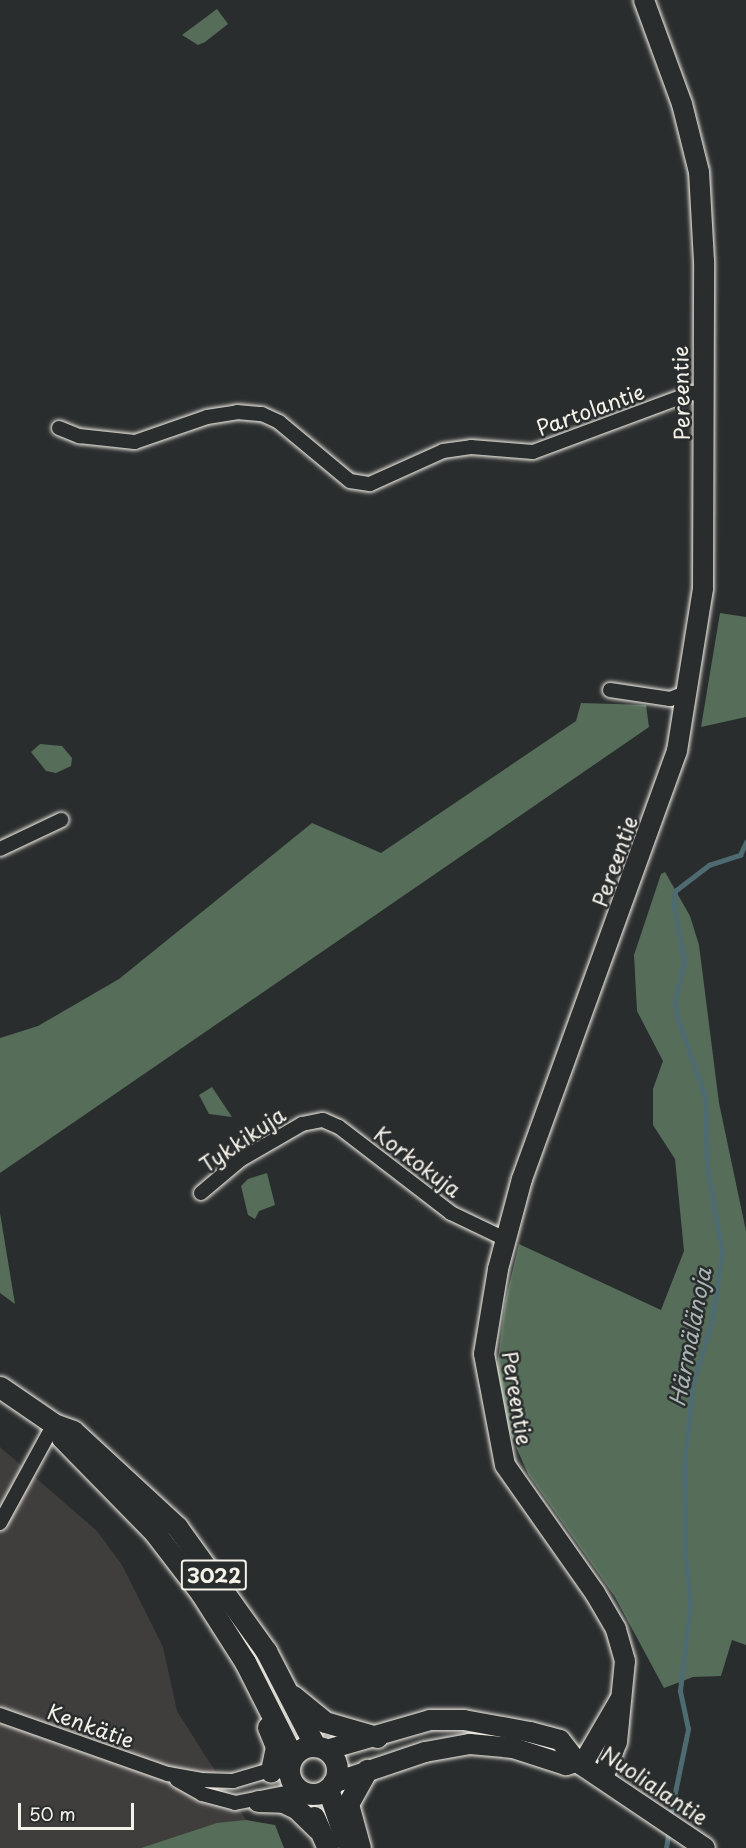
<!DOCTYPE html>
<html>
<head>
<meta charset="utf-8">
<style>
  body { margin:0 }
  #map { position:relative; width:746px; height:1848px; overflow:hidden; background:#2a2d2e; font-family:"Playpen Sans",sans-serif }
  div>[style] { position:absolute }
  .built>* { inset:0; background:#403d3d }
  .green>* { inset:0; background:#566d59 }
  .stream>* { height:4.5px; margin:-2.25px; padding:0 2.25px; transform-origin:2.25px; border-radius:2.25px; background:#4d6b70 }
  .roads { filter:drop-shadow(0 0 2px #f4f1e8) drop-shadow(0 0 2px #f4f1e8) }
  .street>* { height:14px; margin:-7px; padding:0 7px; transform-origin:7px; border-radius:7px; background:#2a2d2e }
  .secondary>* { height:20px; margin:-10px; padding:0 10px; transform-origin:10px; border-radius:10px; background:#2a2d2e }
  .primary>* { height:21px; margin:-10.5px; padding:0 10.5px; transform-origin:10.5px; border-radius:10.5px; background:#2a2d2e }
  .primary>.ring { margin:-10.5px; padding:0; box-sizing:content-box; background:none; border:21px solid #2a2d2e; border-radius:50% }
  span { translate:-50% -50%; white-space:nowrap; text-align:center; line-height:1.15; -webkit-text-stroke:5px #2a2d2e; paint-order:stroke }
  .shield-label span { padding:2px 4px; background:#2a2d2e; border:2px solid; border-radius:4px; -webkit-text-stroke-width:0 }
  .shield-label { font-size:20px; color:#f4f1e8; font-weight:700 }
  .street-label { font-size:21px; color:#f4f1e8 }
  .water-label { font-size:22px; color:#a9b5b2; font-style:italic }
  .scale { position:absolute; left:18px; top:1803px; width:116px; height:27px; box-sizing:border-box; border:3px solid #f4f1e8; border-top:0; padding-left:8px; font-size:18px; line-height:21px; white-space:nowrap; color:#f4f1e8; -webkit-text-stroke:4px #2a2d2e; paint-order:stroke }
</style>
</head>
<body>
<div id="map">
  <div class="built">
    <i style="clip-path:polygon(0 1447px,97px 1531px,122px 1565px,163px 1647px,177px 1711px,246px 1820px,275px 1825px,284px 1848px,0 1848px)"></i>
  </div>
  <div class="green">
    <i style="clip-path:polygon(217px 9px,228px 24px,205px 42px,198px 45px,182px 35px)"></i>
    <i style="clip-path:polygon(720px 613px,746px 617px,746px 717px,701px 727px)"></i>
    <i style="clip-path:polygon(581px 703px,646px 705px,649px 727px,0 1173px,0 1038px,38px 1026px,119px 979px,312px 823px,381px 853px,576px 721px)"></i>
    <i style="clip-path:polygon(40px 744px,62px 746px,72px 758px,71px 766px,56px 773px,46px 771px,31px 752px)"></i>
    <i style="clip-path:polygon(665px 872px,690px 916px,699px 945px,719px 1103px,746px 1231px,746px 1645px,732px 1640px,721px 1676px,693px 1677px,664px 1688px,615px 1597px,528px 1474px,506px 1424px,496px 1375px,505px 1302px,519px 1244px,661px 1310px,684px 1251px,675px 1159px,653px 1125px,653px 1089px,663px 1061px,637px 1011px,634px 955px,661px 874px)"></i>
    <i style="clip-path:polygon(212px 1087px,232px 1117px,209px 1114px,199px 1095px)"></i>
    <i style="clip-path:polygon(267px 1173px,275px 1205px,259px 1211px,255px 1219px,248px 1215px,241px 1186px,248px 1179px)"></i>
    <i style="clip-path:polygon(0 1213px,15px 1304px,0 1293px)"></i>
    <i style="clip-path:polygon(246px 1820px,275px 1825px,284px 1848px,141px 1848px,217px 1823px)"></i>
  </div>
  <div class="stream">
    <i style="left:670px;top:1817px;width:90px;rotate:-78.4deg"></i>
    <i style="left:688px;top:1729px;width:39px;rotate:-102deg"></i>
    <i style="left:680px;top:1691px;width:88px;rotate:-83.4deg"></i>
    <i style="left:690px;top:1604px;width:51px;rotate:-95.6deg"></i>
    <i style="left:685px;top:1553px;width:89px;rotate:-90.6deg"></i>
    <i style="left:684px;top:1464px;width:81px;rotate:-83.6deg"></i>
    <i style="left:693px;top:1384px;width:68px;rotate:-73.7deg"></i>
    <i style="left:712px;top:1319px;width:66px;rotate:-81.3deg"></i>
    <i style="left:722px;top:1254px;width:89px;rotate:-99.7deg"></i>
    <i style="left:707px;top:1166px;width:69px;rotate:-91.7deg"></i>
    <i style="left:705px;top:1097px;width:85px;rotate:-109.3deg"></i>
    <i style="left:677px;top:1017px;width:16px;rotate:-97deg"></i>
    <i style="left:675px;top:1001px;width:40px;rotate:-77deg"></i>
    <i style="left:684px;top:962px;width:55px;rotate:-100.5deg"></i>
    <i style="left:674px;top:908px;width:17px;rotate:-87deg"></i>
    <i style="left:675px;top:891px;width:43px;rotate:-37.4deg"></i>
    <i style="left:709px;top:865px;width:33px;rotate:-18deg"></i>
    <i style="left:740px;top:855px;width:14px;rotate:-65deg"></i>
    <i style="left:666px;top:1848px;width:19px;rotate:-81deg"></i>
  </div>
  <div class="roads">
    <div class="street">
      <i style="left:59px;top:428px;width:22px;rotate:22deg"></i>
      <i style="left:79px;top:436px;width:56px;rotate:6.1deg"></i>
      <i style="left:135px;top:442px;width:76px;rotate:-19.1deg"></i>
      <i style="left:207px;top:417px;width:30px;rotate:-9deg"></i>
      <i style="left:237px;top:412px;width:25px;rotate:5deg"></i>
      <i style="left:262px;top:414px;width:19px;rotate:25deg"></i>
      <i style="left:279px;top:422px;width:92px;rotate:39.7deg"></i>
      <i style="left:350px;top:481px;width:20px;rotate:9deg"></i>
      <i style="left:370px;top:484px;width:80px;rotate:-24.3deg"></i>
      <i style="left:443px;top:451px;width:28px;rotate:-8deg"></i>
      <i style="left:471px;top:447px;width:62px;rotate:4.6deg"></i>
      <i style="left:533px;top:452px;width:170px;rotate:-20.4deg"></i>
      <i style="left:692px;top:393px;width:12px;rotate:9deg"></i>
      <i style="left:610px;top:690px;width:61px;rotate:8.5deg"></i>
      <i style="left:670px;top:699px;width:17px;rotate:-21deg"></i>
      <i style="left:0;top:849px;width:68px;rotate:-25.4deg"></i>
      <i style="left:201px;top:1193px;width:51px;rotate:-40.2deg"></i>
      <i style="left:240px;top:1160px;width:72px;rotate:-30.1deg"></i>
      <i style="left:302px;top:1124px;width:21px;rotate:-11deg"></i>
      <i style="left:323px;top:1120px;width:17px;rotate:24deg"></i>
      <i style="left:339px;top:1127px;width:141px;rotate:37.5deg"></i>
      <i style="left:451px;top:1213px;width:60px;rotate:25.7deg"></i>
      <i style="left:0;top:1523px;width:113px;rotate:-61.4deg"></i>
      <i style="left:0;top:1715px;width:178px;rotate:19.4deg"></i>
      <i style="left:168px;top:1774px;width:34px;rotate:10deg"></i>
      <i style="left:201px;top:1780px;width:32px;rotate:2deg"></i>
      <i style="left:233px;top:1781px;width:59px;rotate:-16.6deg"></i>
      <i style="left:177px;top:1780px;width:29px;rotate:29deg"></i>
      <i style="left:202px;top:1794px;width:34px;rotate:15deg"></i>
      <i style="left:235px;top:1803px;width:66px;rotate:-11.3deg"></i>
    </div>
    <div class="secondary">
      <i style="left:326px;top:1750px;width:108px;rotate:-16.1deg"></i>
      <i style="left:430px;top:1720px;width:34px"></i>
      <i style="left:464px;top:1720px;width:67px;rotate:10.3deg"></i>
      <i style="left:530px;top:1732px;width:31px;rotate:15deg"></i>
      <i style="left:560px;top:1740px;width:28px;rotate:52deg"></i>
      <i style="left:577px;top:1762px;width:154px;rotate:33.9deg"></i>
      <i style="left:582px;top:1765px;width:78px;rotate:-59.8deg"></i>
      <i style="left:603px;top:1778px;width:39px;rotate:-69deg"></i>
      <i style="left:617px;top:1742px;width:81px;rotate:-84.4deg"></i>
      <i style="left:625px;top:1661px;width:33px;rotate:-106deg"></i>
      <i style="left:616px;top:1629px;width:42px;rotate:-120.3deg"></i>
      <i style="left:595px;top:1593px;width:156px;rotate:-125.1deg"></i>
      <i style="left:505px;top:1465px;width:113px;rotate:-100.7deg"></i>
      <i style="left:484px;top:1354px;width:86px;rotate:-80.6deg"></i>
      <i style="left:498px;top:1269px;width:93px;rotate:-75.1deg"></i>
      <i style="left:522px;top:1179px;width:455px;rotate:-70.1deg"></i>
      <i style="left:677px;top:751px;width:165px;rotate:-80.9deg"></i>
      <i style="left:703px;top:588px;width:327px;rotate:-89.8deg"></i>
      <i style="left:704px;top:261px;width:89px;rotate:-93.2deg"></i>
      <i style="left:699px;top:172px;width:70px;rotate:-104deg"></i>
      <i style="left:682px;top:104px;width:111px;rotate:-110.1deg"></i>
      <i style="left:333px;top:1783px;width:97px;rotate:-18.6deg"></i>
      <i style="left:425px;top:1752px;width:46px;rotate:-10.1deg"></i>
      <i style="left:470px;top:1744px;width:43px;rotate:5.3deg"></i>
      <i style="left:513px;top:1748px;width:56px;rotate:17.8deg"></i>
      <i style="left:566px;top:1765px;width:11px;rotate:-15deg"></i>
    </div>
    <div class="primary">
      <i style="left:0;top:1387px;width:65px;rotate:34.4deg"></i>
      <i style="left:54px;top:1424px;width:20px;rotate:20deg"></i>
      <i style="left:73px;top:1431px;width:142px;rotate:42.7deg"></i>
      <i style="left:177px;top:1527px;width:153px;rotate:54.3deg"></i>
      <i style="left:266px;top:1651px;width:107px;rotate:62.7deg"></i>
      <i style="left:62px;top:1438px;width:133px;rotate:45.6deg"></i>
      <i style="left:155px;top:1533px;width:76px;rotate:52.5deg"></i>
      <i style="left:201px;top:1593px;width:82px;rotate:57.5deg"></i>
      <i style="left:245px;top:1662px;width:106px;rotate:63.2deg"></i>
      <i style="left:293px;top:1696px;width:41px;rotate:39.1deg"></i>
      <i style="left:325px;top:1722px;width:54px;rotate:16.1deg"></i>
      <i style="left:268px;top:1727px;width:22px;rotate:68deg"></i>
      <i style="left:276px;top:1747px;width:25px;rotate:102deg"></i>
      <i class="ring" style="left:289px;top:1746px;width:27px;height:27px"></i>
      <i style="left:328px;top:1789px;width:53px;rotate:71.2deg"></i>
      <i style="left:258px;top:1801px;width:25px;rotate:2deg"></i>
      <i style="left:283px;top:1802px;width:14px;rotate:25deg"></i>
      <i style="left:296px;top:1808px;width:30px;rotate:44deg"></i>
      <i style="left:314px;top:1817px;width:34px;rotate:66deg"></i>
      <i style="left:360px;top:1848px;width:46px;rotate:-105.3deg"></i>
      <i style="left:348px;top:1804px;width:39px;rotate:-61deg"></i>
    </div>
  </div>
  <div class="shield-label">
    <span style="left:214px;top:1575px">3022</span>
  </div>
  <div class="street-label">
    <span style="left:680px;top:393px;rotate:-91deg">Pereentie</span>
    <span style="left:590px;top:409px;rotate:-20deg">Partolantie</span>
    <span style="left:614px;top:861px;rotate:-70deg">Pereentie</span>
    <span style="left:242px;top:1139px;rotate:-34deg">Tykkikuja</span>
    <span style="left:418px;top:1161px;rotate:37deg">Korkokuja</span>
    <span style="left:518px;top:1398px;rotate:81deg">Pereentie</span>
    <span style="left:91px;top:1725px;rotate:20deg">Kenkätie</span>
    <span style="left:655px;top:1785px;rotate:34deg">Nuolialantie</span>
  </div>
  <div class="water-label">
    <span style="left:689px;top:1337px;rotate:-79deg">Härmälänoja</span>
  </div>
  <div class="scale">50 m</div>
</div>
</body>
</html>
